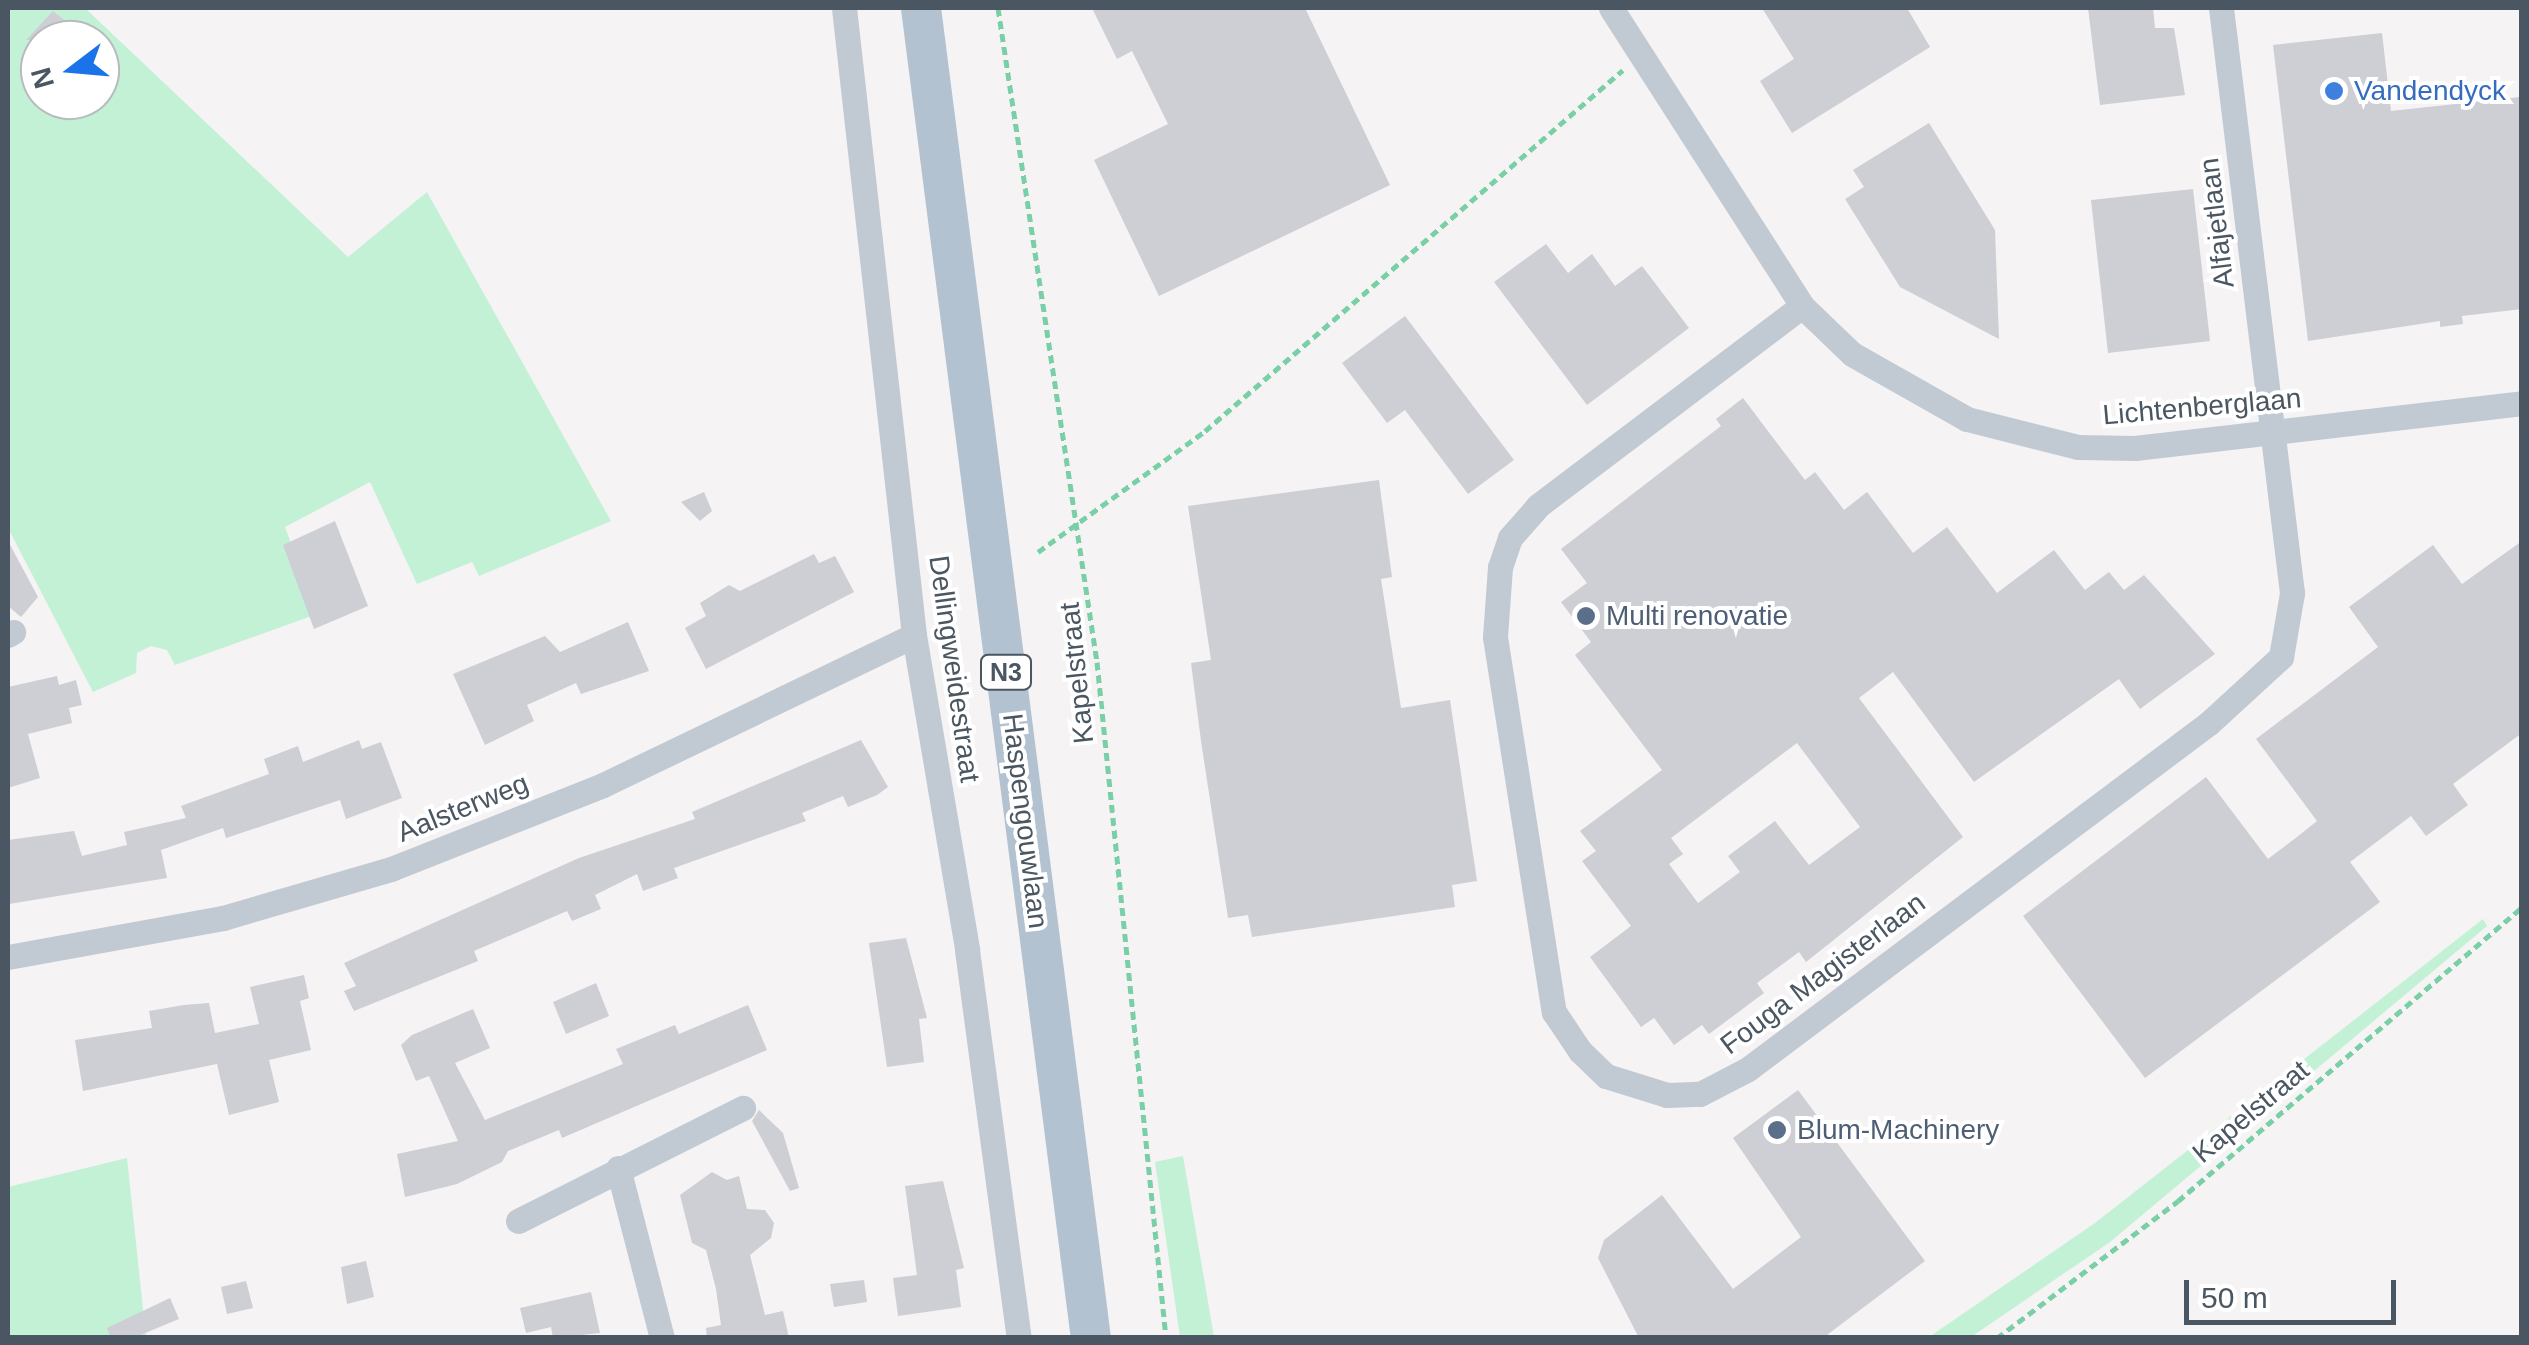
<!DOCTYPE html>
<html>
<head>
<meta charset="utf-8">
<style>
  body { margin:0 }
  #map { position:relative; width:2529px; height:1345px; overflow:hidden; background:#f5f3f3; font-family:Helvetica,sans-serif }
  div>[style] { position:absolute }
  .green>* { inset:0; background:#c3f1d5 }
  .building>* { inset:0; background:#cdcfd5 }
  .path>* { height:5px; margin-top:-2.5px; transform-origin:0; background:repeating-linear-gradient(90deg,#7ad0a6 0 8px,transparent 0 13px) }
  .street>* { height:25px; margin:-12.5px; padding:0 12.5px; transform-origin:12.5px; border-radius:12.5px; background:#c1cad2 }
  .primary>* { height:40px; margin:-20px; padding:0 20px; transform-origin:20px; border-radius:20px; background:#b3c2d1 }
  .dots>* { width:28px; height:28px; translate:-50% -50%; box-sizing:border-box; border:5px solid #fff; border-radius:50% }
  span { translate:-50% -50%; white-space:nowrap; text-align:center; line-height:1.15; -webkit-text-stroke:8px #fff; paint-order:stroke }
  .shield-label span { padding:2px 8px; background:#fff; border:2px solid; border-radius:8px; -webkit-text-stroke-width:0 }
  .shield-label { font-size:25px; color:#4a5661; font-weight:700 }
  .shop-label { font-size:28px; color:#366cbe }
  .left { translate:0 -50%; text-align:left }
  .street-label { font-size:28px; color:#4a5661 }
  .service-label { font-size:28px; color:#4e5e75 }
  .frame { position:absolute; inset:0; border:10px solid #4a5661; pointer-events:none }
  .north { position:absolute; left:20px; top:20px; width:100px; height:100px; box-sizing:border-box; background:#fff; border:2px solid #b7bbc0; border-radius:50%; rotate:254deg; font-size:28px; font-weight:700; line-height:40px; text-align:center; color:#4a5661 }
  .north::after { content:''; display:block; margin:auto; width:35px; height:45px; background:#1a73e8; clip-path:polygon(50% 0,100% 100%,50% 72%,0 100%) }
  .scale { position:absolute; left:2184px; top:1280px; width:212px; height:45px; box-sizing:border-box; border:5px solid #4a5661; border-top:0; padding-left:12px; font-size:30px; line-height:35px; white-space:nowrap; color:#4a5661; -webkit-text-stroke:8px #fff; paint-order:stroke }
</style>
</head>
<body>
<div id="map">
  <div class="green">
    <i style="clip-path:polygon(evenodd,8px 8px,85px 8px,348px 257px,427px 192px,611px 521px,479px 576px,472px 562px,417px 584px,370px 482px,285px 527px,317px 614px,175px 665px,167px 650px,151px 646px,137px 653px,136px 673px,93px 692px,8px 528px,8px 8px,40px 40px,100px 40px,100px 100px,40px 100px,40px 40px)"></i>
    <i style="clip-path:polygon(2483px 919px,2487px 926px,2110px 1242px,1971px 1337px,1929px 1337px,2095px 1223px)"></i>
    <i style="clip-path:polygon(1183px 1156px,1214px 1337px,1180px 1337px,1155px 1162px)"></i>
    <i style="clip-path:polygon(127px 1158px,146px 1337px,8px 1337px,8px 1187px)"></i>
  </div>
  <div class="building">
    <i style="clip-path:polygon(1092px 8px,1305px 8px,1390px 185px,1159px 296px,1094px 160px,1168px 124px,1132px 51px,1117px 59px)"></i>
    <i style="clip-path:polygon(1762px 8px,1907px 8px,1930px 47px,1792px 133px,1760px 81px,1794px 59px)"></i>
    <i style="clip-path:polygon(2088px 8px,2153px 8px,2155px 28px,2174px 28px,2185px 95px,2100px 105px)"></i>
    <i style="clip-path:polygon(53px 11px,89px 40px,26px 40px)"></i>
    <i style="clip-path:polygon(2382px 33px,2391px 111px,2520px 97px,2522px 309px,2462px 316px,2463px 324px,2440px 327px,2440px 321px,2308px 341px,2273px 45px)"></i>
    <i style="clip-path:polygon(1929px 123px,1995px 230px,1999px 339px,1900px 287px,1845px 199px,1864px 187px,1853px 170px)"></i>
    <i style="clip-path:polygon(2193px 189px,2210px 341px,2108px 353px,2091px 200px)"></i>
    <i style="clip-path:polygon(1546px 244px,1568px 273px,1592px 254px,1615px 286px,1642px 266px,1689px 328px,1587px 405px,1494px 282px)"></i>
    <i style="clip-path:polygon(1405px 316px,1514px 460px,1468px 494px,1405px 410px,1387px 423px,1342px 363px)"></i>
    <i style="clip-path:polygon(evenodd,1743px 398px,1805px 480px,1815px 472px,1844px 510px,1867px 492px,1913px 553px,1947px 527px,1997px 593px,2054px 550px,2085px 590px,2109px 572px,2124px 590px,2144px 575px,2215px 654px,2140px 709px,2119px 679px,1974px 782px,1893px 672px,1859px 698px,1963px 837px,1806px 962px,1799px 952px,1757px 983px,1764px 993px,1709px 1034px,1702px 1025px,1674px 1045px,1654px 1018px,1641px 1027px,1590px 957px,1631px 926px,1582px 861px,1596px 851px,1580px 831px,1662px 770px,1575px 655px,1591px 642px,1561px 602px,1587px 583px,1561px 549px,1721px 426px,1716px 419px,1743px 398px,1797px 743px,1860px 827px,1809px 865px,1775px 821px,1728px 856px,1740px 872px,1698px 903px,1669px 864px,1683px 854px,1671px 838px,1797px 743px)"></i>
    <i style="clip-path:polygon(1379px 480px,1392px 577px,1381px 579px,1401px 708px,1450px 700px,1477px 881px,1452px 885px,1455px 907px,1252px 937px,1248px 915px,1228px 918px,1201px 741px,1191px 663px,1211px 660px,1188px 506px)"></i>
    <i style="clip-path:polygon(704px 492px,712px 511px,700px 521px,681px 502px)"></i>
    <i style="clip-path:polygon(335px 521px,368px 606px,314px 629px,283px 545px)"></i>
    <i style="clip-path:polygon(8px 541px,38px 597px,21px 617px,8px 606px)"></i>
    <i style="clip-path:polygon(2522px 541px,2522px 733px,2453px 784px,2468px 805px,2426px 836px,2411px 816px,2350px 862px,2380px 902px,2145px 1078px,2023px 916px,2206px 777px,2268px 859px,2297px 837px,2317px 821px,2256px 739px,2378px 647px,2349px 607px,2433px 545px,2462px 584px)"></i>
    <i style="clip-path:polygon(814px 554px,819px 563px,835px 556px,854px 592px,706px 669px,685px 628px,706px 616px,700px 603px,729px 585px,740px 591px)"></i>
    <i style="clip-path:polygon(628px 622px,649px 671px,581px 694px,576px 683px,527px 705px,534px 721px,485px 745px,453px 674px,545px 636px,560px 652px)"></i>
    <i style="clip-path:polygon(57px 676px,59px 685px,76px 680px,82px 705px,69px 708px,72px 723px,28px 734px,40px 778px,8px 788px,8px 687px)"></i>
    <i style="clip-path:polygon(359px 740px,362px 749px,381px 742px,402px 798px,346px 819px,340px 800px,226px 838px,223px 828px,161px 850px,167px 878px,9px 904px,8px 840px,74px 831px,82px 856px,127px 845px,124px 832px,186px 818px,181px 806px,269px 774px,264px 759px,298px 746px,303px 762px)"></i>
    <i style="clip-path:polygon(861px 740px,888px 787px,877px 795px,848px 807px,843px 796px,802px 813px,806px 821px,674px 868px,678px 878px,643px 891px,637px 874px,595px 895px,601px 909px,572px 921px,567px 911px,474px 951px,478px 961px,354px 1011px,344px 991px,356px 986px,344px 963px,579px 858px,695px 819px,692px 812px)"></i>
    <i style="clip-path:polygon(906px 938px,927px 1018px,919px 1019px,924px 1062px,887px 1067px,869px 943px)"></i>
    <i style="clip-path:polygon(304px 975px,309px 998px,300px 1001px,311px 1050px,269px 1060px,279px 1102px,229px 1115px,217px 1064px,83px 1091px,75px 1040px,152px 1028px,149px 1011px,184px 1005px,209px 1003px,215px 1033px,259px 1024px,250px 987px)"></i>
    <i style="clip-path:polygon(596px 983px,609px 1016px,566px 1034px,553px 1002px)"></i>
    <i style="clip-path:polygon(748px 1005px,767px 1050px,562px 1138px,559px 1130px,508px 1151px,502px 1162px,457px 1184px,405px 1197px,397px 1154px,458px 1141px,429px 1076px,416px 1081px,401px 1045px,412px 1035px,473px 1009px,490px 1048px,455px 1063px,485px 1120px,623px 1064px,616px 1049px,675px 1025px,679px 1034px)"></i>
    <i style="clip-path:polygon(1798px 1090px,1925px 1261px,1823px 1338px,1639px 1338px,1598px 1258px,1604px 1240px,1662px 1195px,1733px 1289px,1801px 1237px,1733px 1138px)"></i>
    <i style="clip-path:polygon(759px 1110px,783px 1133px,799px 1188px,790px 1191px,752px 1121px)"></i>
    <i style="clip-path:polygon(712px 1172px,727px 1180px,739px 1176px,747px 1209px,765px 1210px,774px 1223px,771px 1238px,750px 1255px,765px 1315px,783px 1311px,789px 1338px,707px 1338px,706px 1328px,721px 1325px,716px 1289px,706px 1250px,692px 1243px,680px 1195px)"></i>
    <i style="clip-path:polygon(943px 1181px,964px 1268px,956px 1270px,961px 1307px,898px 1316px,893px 1278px,917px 1275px,905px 1186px)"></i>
    <i style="clip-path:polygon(366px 1261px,374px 1297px,347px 1304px,341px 1267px)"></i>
    <i style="clip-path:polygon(864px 1280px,867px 1302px,834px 1307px,830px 1284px)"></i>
    <i style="clip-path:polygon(246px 1281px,253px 1308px,227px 1314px,221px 1287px)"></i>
    <i style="clip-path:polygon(591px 1292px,600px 1333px,553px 1338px,551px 1327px,526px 1333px,520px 1308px)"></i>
    <i style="clip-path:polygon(170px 1298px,179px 1319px,133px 1338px,111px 1338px,107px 1328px)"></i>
  </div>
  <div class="path">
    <i style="left:998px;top:8px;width:661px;rotate:81.39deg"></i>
    <i style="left:1097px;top:662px;width:680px;rotate:84.17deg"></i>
    <i style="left:1038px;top:552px;width:206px;rotate:-35.9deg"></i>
    <i style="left:1205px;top:431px;width:552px;rotate:-40.82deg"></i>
    <i style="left:939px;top:617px;width:17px;rotate:-36deg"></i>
    <i style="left:1997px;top:1338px;width:227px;rotate:-37.1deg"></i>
    <i style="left:2178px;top:1201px;width:453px;rotate:-40.5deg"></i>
  </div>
  <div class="street">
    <i style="left:844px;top:8px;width:631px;rotate:83.63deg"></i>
    <i style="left:914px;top:635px;width:319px;rotate:80.4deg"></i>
    <i style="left:967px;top:950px;width:391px;rotate:82.4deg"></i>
    <i style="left:1611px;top:8px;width:354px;rotate:57.3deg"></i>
    <i style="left:1802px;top:306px;width:69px;rotate:43.8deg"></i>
    <i style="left:1852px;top:354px;width:132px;rotate:29.5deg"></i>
    <i style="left:1967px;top:419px;width:114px;rotate:14.2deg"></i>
    <i style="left:2078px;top:447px;width:57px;rotate:1deg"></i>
    <i style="left:2135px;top:448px;width:390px;rotate:-6.6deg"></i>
    <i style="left:1802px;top:306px;width:331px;rotate:142.9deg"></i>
    <i style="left:1538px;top:506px;width:43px;rotate:131.2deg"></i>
    <i style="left:1510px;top:538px;width:31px;rotate:109deg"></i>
    <i style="left:1500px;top:567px;width:70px;rotate:94.1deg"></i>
    <i style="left:1495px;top:637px;width:380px;rotate:81.1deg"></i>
    <i style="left:1554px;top:1012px;width:47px;rotate:56.3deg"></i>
    <i style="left:1580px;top:1051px;width:36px;rotate:44deg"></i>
    <i style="left:1606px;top:1076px;width:64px;rotate:17.3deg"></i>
    <i style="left:1667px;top:1095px;width:33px;rotate:-2deg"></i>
    <i style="left:1700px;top:1094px;width:54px;rotate:-27.5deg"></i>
    <i style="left:1748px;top:1069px;width:576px;rotate:-36.89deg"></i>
    <i style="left:2209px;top:723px;width:98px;rotate:-42.5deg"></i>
    <i style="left:2281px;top:657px;width:65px;rotate:-80.2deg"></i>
    <i style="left:2292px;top:593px;width:589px;rotate:-96.92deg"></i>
    <i style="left:8px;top:635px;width:6px;rotate:-31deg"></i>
    <i style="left:8px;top:957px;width:219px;rotate:-10.3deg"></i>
    <i style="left:223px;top:918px;width:175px;rotate:-16.3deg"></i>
    <i style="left:391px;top:869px;width:228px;rotate:-21.6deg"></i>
    <i style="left:603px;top:785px;width:345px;rotate:-25.7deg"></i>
    <i style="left:618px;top:1168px;width:176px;rotate:75.5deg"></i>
    <i style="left:518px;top:1221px;width:252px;rotate:-26.7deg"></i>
  </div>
  <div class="primary">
    <i style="left:921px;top:8px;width:1341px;rotate:82.72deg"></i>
  </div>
  <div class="dots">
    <i style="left:2334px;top:91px;background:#3f7fe0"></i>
    <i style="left:1586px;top:616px;background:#5c6f8a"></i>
    <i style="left:1777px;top:1130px;background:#5c6f8a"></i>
  </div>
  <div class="shield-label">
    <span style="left:1006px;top:672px">N3</span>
  </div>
  <div class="shop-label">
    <span class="left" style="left:2354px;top:91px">Vandendyck</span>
  </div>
  <div class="street-label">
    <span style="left:2217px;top:223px;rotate:-97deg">Alfajetlaan</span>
    <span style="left:2202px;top:407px;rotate:-5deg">Lichtenberglaan</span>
    <span style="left:954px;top:669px;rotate:82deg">Dellingweidestraat</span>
    <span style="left:1077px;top:673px;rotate:-96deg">Kapelstraat</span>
    <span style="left:463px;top:808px;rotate:-22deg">Aalsterweg</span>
    <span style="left:1025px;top:821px;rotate:83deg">Haspengouwlaan</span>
    <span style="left:1823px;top:974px;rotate:-37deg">Fouga Magisterlaan</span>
    <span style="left:2251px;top:1112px;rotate:-40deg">Kapelstraat</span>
  </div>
  <div class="service-label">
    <span class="left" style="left:1606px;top:616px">Multi renovatie</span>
    <span class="left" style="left:1797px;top:1130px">Blum-Machinery</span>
  </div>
  <div class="frame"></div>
  <div class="north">N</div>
  <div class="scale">50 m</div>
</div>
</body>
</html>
